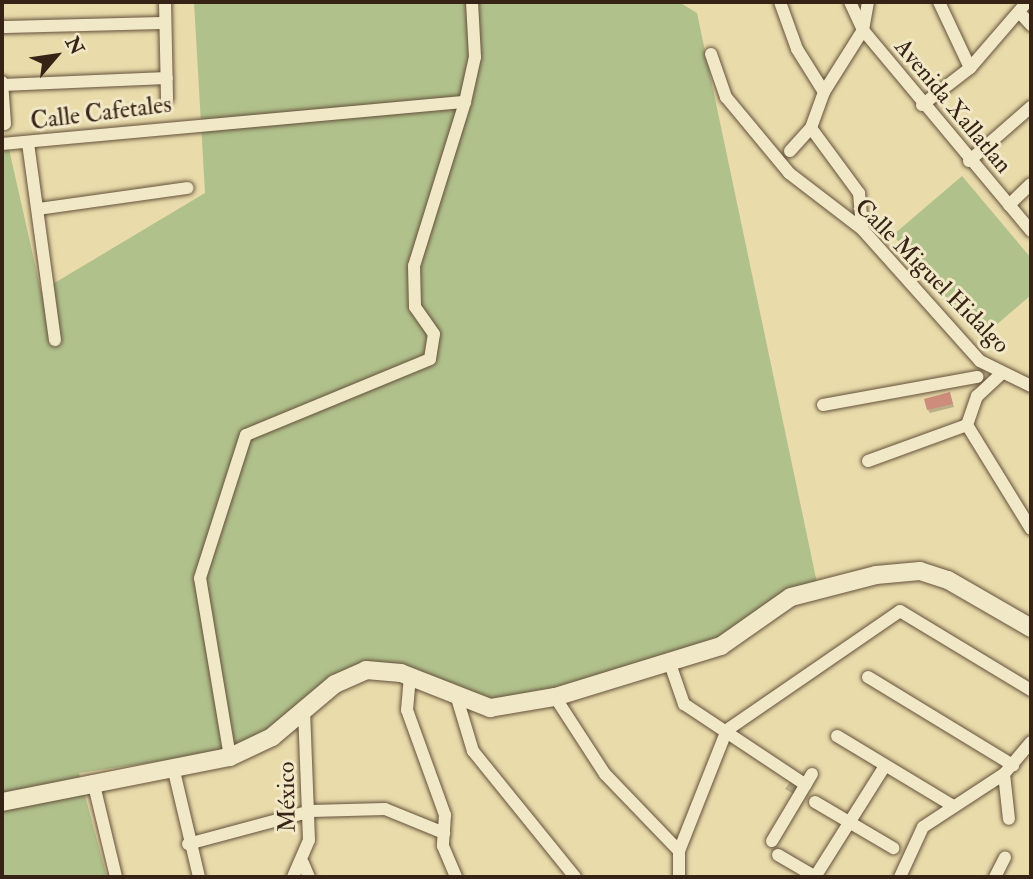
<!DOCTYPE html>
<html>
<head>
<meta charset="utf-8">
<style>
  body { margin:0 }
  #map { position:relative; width:1033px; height:879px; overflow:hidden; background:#e9dbaa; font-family:"IM FELL Double Pica",serif }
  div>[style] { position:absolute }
  .green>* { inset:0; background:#b1c18c }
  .shadow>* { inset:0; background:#0003 }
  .building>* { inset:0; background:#cd8c7c }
  .roads { filter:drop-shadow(0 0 2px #64513b) drop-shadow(0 0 2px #64513b) }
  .street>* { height:12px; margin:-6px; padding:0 6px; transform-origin:6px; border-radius:6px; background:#f1e8c8 }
  .secondary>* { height:18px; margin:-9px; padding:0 9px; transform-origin:9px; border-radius:9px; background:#f1e8c8 }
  span { translate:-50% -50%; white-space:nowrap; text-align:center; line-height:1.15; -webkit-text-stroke:6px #f1e8c8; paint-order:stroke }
  .street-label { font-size:24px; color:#372316 }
  .frame { position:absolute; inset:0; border:4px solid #372316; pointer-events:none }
  .north { position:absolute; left:21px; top:21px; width:70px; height:70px; -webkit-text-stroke:5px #f1e8c8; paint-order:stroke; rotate:61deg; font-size:19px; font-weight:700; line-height:28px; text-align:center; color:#372316 }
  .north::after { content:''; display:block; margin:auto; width:24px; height:32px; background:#372316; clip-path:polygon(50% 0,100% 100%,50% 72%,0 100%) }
</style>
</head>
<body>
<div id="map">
  <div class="green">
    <i style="clip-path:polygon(194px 2px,679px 2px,697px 13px,817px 583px,711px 654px,497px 707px,398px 673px,341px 685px,237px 750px,79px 773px,107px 877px,2px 877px,2px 149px,9px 149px,41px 291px,205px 193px)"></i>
    <i style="clip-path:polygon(962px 176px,1031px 258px,1031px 295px,981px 338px,893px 235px)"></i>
  </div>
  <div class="shadow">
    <i style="clip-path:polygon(951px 398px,954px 407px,930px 413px,928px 410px)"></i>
    <i style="clip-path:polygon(793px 778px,804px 786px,799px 797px,785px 789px)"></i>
  </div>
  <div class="building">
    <i style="clip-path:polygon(950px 392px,953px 404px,927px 410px,924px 399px)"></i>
  </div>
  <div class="roads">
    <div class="street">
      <i style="left:165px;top:2px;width:97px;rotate:88.8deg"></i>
      <i style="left:780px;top:2px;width:50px;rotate:70.1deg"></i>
      <i style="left:797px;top:49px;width:51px;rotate:57.9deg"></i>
      <i style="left:850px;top:2px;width:31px;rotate:65deg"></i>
      <i style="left:863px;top:30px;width:73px;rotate:122.2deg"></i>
      <i style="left:824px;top:92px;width:38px;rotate:110deg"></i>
      <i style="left:811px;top:128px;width:81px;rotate:53.6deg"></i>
      <i style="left:859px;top:193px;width:36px;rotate:85deg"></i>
      <i style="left:868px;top:2px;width:28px;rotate:100deg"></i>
      <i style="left:863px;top:30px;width:262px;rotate:50.1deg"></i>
      <i style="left:939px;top:2px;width:73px;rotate:64.8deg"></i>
      <i style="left:1019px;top:12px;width:18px;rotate:47deg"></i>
      <i style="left:2px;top:27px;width:163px;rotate:-1.4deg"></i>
      <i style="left:711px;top:54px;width:46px;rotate:70.8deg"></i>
      <i style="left:726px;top:97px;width:99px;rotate:50.3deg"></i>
      <i style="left:789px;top:173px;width:92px;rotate:37.5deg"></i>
      <i style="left:862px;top:229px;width:177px;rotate:48.2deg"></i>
      <i style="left:980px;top:361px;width:57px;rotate:26.1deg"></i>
      <i style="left:2px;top:82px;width:42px;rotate:85.9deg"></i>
      <i style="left:2px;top:85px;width:165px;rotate:-2.4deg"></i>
      <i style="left:922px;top:105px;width:61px;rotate:-37.6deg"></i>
      <i style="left:970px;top:68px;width:87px;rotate:-49.2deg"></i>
      <i style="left:28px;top:143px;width:199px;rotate:82.2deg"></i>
      <i style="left:2px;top:144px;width:465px;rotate:-5.2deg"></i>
      <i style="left:790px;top:151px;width:31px;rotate:-48deg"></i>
      <i style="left:969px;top:161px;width:82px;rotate:-41.1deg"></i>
      <i style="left:1009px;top:205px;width:30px;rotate:-44deg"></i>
      <i style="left:38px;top:209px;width:151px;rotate:-8deg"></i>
      <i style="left:1001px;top:374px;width:33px;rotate:137deg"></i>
      <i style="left:977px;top:396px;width:31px;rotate:109deg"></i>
      <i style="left:967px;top:425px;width:122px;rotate:58.4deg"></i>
      <i style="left:823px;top:405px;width:157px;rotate:-10.3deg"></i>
      <i style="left:868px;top:461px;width:105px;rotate:-20deg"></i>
      <i style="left:669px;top:661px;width:46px;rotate:70.8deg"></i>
      <i style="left:684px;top:704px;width:146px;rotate:33.6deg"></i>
      <i style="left:410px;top:676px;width:34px;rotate:95deg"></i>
      <i style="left:407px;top:710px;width:112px;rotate:70.1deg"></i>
      <i style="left:445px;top:815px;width:31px;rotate:94deg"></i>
      <i style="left:443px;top:846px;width:34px;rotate:67deg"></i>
      <i style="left:868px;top:677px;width:170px;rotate:31.3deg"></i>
      <i style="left:555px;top:697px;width:92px;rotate:57deg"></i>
      <i style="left:605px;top:774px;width:107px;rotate:46.1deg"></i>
      <i style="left:457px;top:698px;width:55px;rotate:73.2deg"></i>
      <i style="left:473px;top:751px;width:162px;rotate:51deg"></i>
      <i style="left:837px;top:736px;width:135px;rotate:31.1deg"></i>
      <i style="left:230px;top:757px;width:181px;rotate:-99.5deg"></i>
      <i style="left:200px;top:578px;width:150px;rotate:-72.2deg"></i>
      <i style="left:246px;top:435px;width:199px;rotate:-22.4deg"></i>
      <i style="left:430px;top:359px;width:25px;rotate:-81deg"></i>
      <i style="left:434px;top:334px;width:33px;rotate:-125deg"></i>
      <i style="left:415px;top:307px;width:41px;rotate:-91.4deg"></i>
      <i style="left:414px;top:266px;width:172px;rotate:-72.7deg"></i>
      <i style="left:465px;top:102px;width:46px;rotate:-77.5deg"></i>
      <i style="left:475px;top:57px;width:55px;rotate:-93.1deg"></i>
      <i style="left:173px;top:767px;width:113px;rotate:76.7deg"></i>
      <i style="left:1004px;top:774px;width:45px;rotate:83.7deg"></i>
      <i style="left:93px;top:781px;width:99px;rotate:76.5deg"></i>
      <i style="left:815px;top:802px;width:91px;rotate:30.5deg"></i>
      <i style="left:772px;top:841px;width:78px;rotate:-59.2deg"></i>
      <i style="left:188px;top:844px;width:127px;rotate:-15deg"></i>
      <i style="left:311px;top:811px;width:74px;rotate:-1.5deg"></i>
      <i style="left:385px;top:809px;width:64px;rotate:22.1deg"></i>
      <i style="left:778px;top:855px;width:44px;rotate:30.1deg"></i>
      <i style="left:303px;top:863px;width:15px;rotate:67deg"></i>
      <i style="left:293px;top:877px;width:40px;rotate:-66.6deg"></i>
      <i style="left:309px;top:840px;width:128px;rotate:-92.2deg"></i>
      <i style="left:679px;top:877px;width:26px;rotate:-90deg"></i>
      <i style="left:679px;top:851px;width:130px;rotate:-68.4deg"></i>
      <i style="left:727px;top:730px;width:210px;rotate:-34.5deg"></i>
      <i style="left:900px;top:611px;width:153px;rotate:31.1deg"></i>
      <i style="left:815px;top:877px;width:131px;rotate:-57.8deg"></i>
      <i style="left:900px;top:877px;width:55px;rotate:-65.3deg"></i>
      <i style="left:923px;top:827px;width:97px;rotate:-33.2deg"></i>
      <i style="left:1004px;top:774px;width:42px;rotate:-49.8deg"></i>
      <i style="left:995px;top:877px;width:22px;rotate:-63deg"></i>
    </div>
    <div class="secondary">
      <i style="left:2px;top:802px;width:232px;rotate:-11.2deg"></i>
      <i style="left:230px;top:757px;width:47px;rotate:-25.5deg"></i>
      <i style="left:272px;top:737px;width:82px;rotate:-40.1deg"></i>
      <i style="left:335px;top:684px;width:34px;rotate:-24deg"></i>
      <i style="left:366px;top:670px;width:35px;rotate:5deg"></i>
      <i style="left:401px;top:673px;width:96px;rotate:21.5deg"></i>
      <i style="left:490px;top:708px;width:66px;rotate:-9.6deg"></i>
      <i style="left:555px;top:697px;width:174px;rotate:-17.1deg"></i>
      <i style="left:721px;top:646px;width:85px;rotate:-35deg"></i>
      <i style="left:791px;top:597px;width:88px;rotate:-14.5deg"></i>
      <i style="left:876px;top:575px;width:44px;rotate:-5.2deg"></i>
      <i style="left:920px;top:571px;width:29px;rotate:18deg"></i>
      <i style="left:948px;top:580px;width:96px;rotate:30deg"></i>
    </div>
  </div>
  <div class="street-label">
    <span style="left:953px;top:106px;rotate:50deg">Avenida Xallatlan</span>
    <span style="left:101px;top:113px;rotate:-7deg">Calle Cafetales</span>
    <span style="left:932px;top:276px;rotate:45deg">Calle Miguel Hidalgo</span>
    <span style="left:287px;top:797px;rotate:-91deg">México</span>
  </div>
  <div class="frame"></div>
  <div class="north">N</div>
</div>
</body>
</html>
